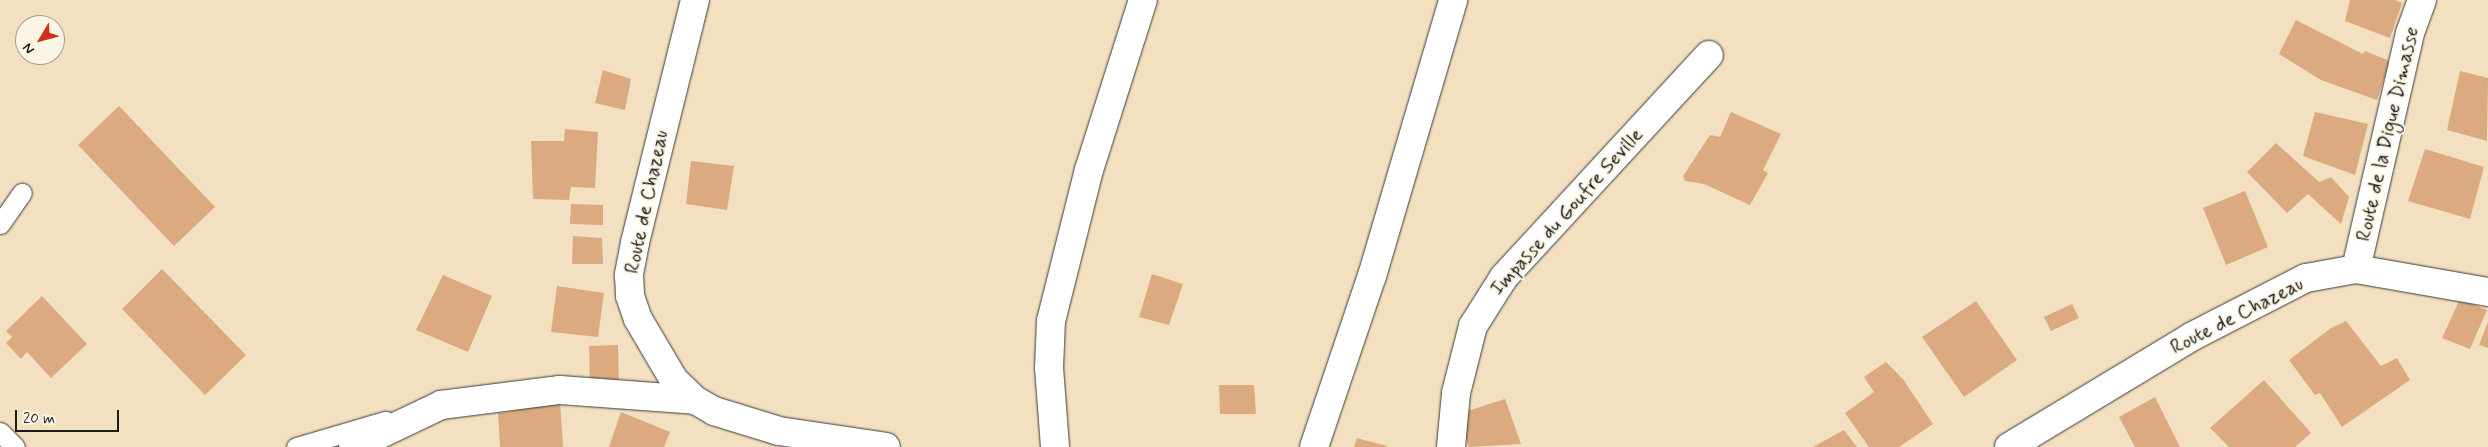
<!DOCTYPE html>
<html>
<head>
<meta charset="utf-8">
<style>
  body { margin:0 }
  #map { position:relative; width:2488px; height:447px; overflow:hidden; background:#f2e0c1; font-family:Mynerve,sans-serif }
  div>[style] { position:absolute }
  .building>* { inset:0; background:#dbaa81 }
  .roads { filter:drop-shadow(0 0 1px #3c3935) drop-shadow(0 0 1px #3c3935) }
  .service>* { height:19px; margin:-9.5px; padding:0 9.5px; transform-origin:9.5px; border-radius:9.5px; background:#fff }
  .minor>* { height:28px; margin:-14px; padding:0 14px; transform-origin:14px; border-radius:14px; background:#fff }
  .secondary>* { height:28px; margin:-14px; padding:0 14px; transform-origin:14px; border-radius:14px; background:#fff }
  span { translate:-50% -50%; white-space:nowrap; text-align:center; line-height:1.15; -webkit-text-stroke:4px #fcf5e5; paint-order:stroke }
  .street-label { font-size:20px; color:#1c1c1c }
  .north { position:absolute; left:15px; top:15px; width:50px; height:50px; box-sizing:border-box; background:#fcf5e5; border:1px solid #a29e95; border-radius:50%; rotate:233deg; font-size:14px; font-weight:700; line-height:20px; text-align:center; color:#1c1c1c }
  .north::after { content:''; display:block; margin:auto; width:18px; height:22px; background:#c8321e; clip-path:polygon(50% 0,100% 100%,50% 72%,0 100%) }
  .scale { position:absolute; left:15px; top:410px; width:104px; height:22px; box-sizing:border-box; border:2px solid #1c1c1c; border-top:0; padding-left:6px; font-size:15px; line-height:18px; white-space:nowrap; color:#1c1c1c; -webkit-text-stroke:4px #fcf5e5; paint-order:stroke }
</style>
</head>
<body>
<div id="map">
  <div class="building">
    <i style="clip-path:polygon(2350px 0,2395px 0,2402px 3px,2390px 38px,2345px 21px)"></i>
    <i style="clip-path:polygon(2296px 20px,2363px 54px,2365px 51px,2390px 61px,2377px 100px,2321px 80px,2279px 54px)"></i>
    <i style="clip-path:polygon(603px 70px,631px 79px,625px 110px,595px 103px)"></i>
    <i style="clip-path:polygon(2460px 71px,2488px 78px,2487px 141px,2447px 130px)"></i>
    <i style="clip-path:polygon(119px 106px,215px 207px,174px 246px,78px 145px)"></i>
    <i style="clip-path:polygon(1731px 112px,1781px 134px,1763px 170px,1768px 173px,1750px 205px,1704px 184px,1685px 181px,1683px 176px,1710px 135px,1720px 137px)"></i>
    <i style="clip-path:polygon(2315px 112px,2368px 124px,2355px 175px,2303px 156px)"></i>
    <i style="clip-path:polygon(565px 129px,598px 132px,595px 188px,571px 187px,569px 200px,533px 199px,531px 141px,564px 141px)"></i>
    <i style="clip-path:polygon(2276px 143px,2319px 182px,2331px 177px,2349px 197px,2341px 224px,2308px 194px,2287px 213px,2247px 172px)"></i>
    <i style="clip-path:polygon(2425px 149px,2484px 167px,2470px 219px,2408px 201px)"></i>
    <i style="clip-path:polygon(691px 161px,734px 166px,727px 210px,686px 204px)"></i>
    <i style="clip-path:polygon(2245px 191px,2268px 247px,2226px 265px,2203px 208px)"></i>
    <i style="clip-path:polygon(571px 204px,603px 205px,603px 225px,570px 224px)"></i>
    <i style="clip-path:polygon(573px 236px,602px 238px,603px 264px,572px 264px)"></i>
    <i style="clip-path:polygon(162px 269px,246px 355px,205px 395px,122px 309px)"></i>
    <i style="clip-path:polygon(1152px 274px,1183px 284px,1169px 325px,1139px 317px)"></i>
    <i style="clip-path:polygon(443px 275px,492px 296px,468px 352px,416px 330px)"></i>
    <i style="clip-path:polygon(557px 286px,604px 293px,598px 337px,551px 332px)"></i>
    <i style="clip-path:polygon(42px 296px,87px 344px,51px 378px,27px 352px,21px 359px,6px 343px,12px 337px,6px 331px)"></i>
    <i style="clip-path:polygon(2460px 299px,2487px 310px,2470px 349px,2442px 338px)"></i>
    <i style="clip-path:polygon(1976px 301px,2017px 360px,1964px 397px,1922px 337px)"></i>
    <i style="clip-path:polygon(2072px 304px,2079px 318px,2051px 331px,2044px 317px)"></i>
    <i style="clip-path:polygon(2346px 321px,2381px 366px,2397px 358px,2410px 380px,2342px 427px,2320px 393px,2315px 395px,2289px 360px,2331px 328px)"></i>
    <i style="clip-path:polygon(2488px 322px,2488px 348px,2479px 345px)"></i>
    <i style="clip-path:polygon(618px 345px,619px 384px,590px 385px,589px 346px)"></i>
    <i style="clip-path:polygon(1886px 362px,1903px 379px,1933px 424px,1899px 447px,1869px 447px,1845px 413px,1874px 392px,1864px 377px)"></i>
    <i style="clip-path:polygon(2264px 380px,2311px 433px,2295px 447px,2229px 447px,2210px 428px)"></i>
    <i style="clip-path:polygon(1219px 385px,1254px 385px,1256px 414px,1220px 414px)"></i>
    <i style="clip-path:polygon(2155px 397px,2180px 447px,2135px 447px,2119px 417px)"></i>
    <i style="clip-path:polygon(1505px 399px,1521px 444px,1469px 447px,1458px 414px)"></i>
    <i style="clip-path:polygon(512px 400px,560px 400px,563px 447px,500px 447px,498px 413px,513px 411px)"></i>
    <i style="clip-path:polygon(621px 412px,670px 432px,664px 447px,609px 447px)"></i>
    <i style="clip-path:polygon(1844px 430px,1857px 447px,1813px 447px)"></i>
    <i style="clip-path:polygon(1357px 438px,1387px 446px,1387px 447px,1354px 447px)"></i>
  </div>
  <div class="roads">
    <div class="service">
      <i style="left:0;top:224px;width:38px;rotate:-55deg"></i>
      <i style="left:0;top:432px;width:21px;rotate:45deg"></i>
      <i style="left:296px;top:447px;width:93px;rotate:-16.3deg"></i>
    </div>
    <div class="minor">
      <i style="left:2356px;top:269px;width:242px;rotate:-77.1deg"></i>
      <i style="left:2410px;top:33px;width:35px;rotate:-70deg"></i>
      <i style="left:353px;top:447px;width:98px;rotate:-25.5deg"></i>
      <i style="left:441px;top:405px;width:120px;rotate:-7.2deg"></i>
      <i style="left:560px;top:390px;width:135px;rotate:4.2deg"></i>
      <i style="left:1055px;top:447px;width:79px;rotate:-94.3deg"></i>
      <i style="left:1049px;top:368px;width:47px;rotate:-87.6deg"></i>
      <i style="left:1051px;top:321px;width:156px;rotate:-75.9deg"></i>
      <i style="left:1089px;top:170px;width:178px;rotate:-72.4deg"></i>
      <i style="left:1314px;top:447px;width:181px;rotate:-71.3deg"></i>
      <i style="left:1372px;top:276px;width:288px;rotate:-73.6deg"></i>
      <i style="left:1451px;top:447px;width:54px;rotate:-84.7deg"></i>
      <i style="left:1456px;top:393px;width:69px;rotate:-75.8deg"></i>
      <i style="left:1473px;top:326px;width:58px;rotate:-57.7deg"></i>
      <i style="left:1504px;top:277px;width:302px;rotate:-47.3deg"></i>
    </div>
    <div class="secondary">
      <i style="left:695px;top:0;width:250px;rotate:103.9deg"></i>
      <i style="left:635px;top:243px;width:33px;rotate:101deg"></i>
      <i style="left:629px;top:275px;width:21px;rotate:87deg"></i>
      <i style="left:630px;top:296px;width:24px;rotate:71deg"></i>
      <i style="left:638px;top:319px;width:71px;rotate:59.5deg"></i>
      <i style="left:674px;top:380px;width:29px;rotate:44deg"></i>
      <i style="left:695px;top:400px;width:22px;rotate:30deg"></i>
      <i style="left:714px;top:411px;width:68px;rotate:17.1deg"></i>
      <i style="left:779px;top:431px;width:108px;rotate:8.5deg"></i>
      <i style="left:2009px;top:447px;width:213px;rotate:-31.1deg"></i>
      <i style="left:2191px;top:337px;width:129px;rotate:-27.2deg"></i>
      <i style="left:2306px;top:278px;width:51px;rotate:-10.2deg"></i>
      <i style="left:2356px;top:269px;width:134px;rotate:9.9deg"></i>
    </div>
  </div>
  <div class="street-label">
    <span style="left:2388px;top:134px;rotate:-77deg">Route de la Digue Dimasse</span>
    <span style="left:647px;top:202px;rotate:-78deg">Route de Chazeau</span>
    <span style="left:1567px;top:212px;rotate:-48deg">Impasse du Goufre Seville</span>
    <span style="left:2237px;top:316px;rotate:-27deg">Route de Chazeau</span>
  </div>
  <div class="north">N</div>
  <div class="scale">20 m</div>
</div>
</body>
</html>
